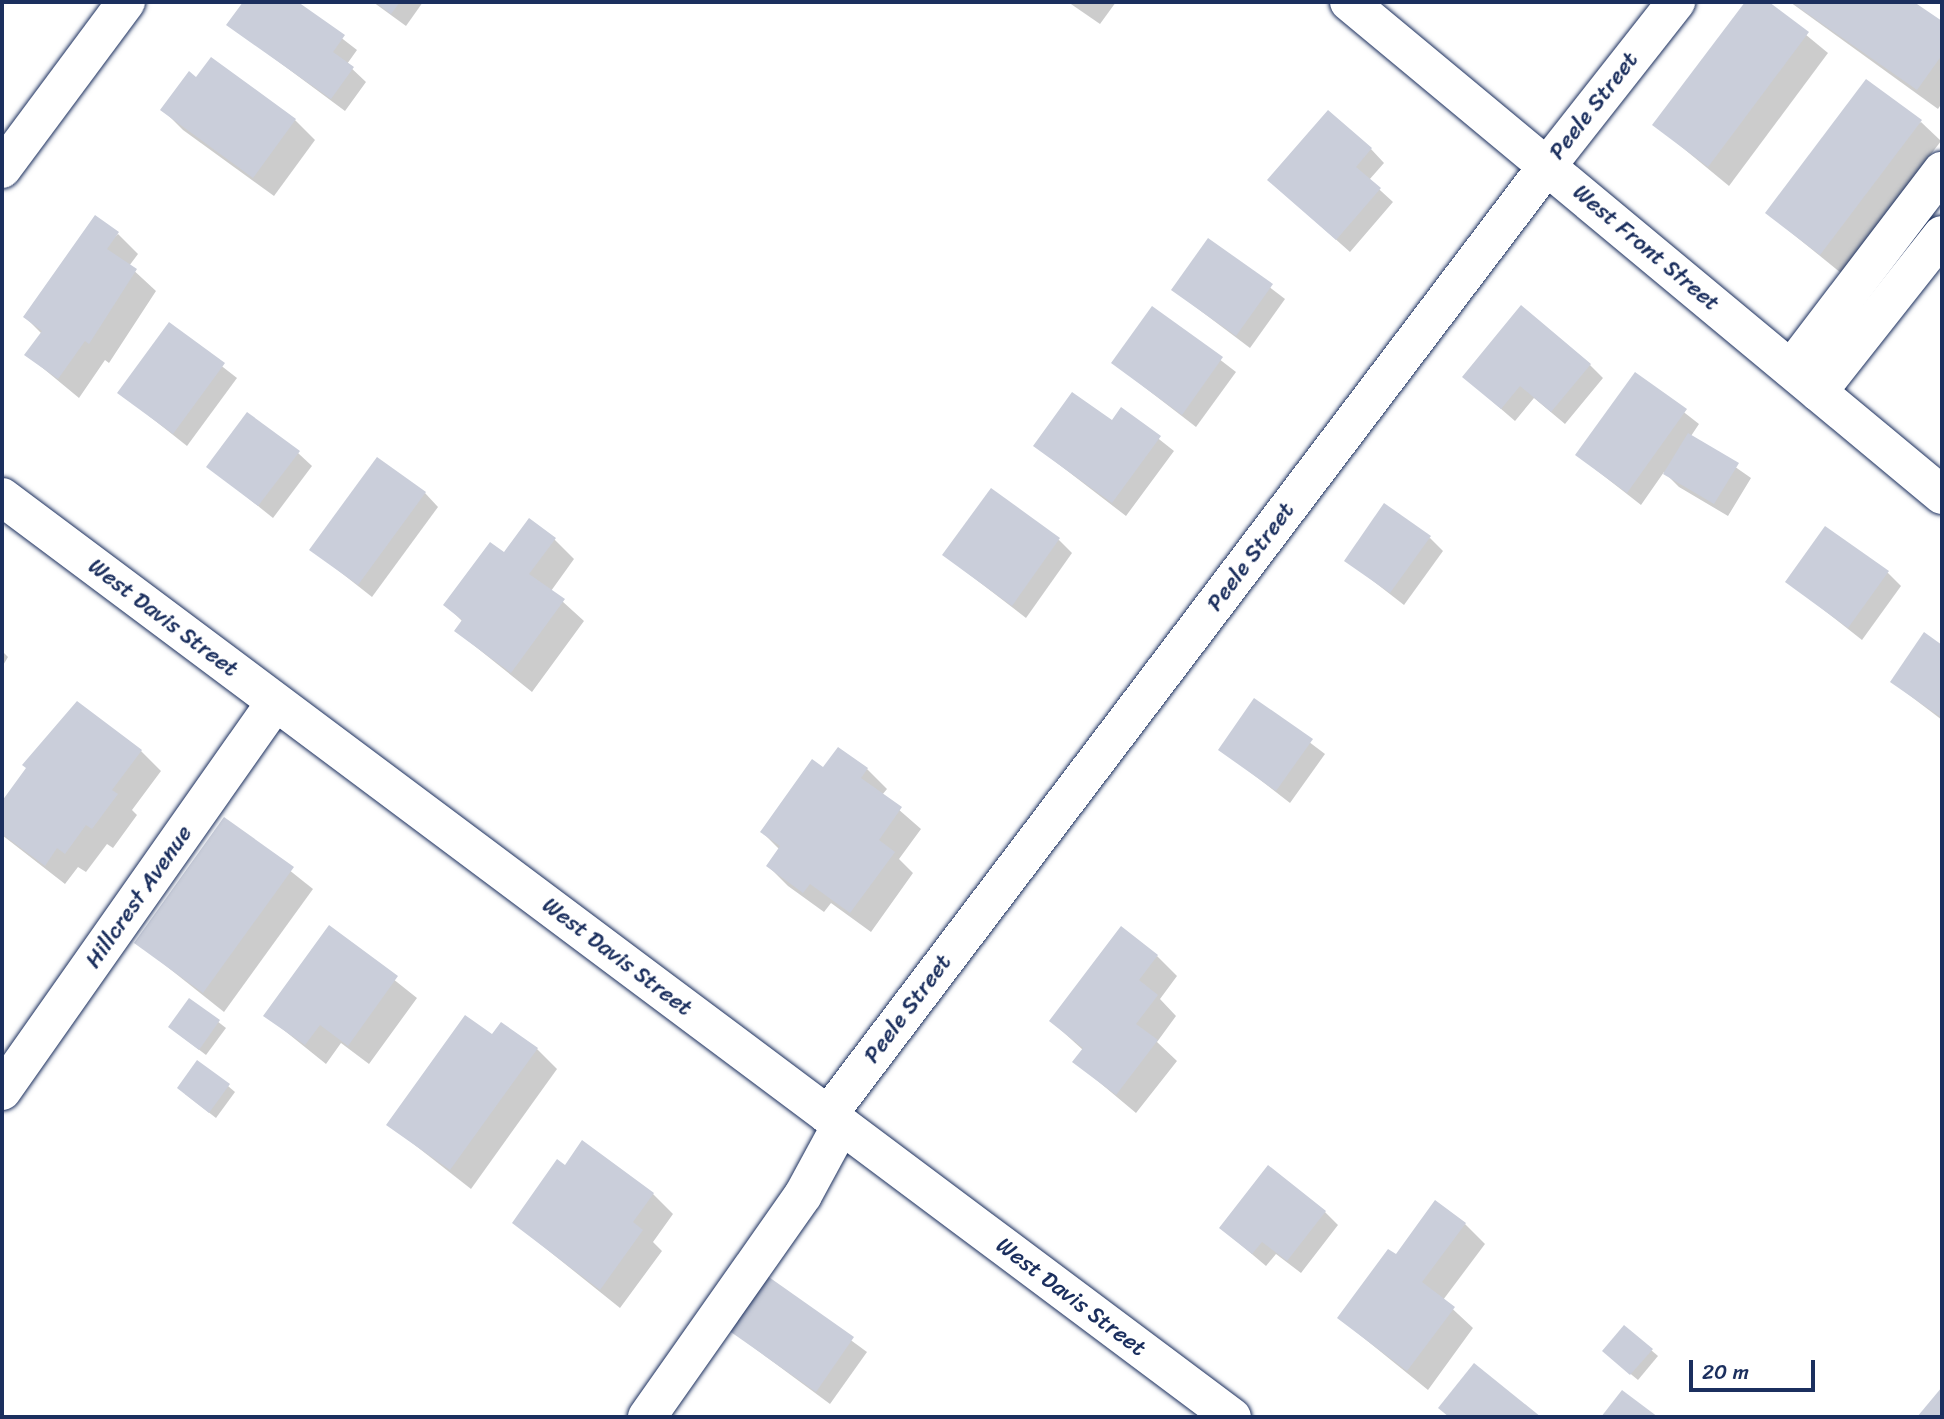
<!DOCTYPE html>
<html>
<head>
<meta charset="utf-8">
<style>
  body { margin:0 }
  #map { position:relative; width:1944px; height:1419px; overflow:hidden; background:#fff; font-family:Sriracha,sans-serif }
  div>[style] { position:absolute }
  .shadow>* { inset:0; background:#0003 }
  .building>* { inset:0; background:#caceda }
  .roads { filter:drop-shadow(0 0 2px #1b2f5e) drop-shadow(0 0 2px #1b2f5e) }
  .minor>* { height:38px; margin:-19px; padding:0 19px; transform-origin:19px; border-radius:19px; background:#fff }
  span { translate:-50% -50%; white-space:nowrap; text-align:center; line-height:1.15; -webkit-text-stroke:5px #fff; paint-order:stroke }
  .street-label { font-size:23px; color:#1b2f5e }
  .frame { position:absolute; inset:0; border:4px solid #1b2f5e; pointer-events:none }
  .scale { position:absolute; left:1689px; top:1360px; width:126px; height:32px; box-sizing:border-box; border:4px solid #1b2f5e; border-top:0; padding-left:9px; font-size:21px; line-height:24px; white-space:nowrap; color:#1b2f5e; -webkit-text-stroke:5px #fff; paint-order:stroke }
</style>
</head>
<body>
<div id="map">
  <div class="shadow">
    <i style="clip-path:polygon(245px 2px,295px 2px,357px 50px,347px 64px,366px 82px,345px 111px,229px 25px)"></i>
    <i style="clip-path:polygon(373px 2px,423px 2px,406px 26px)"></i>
    <i style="clip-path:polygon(1068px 2px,1116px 2px,1100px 24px)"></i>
    <i style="clip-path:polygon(1747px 2px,1766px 2px,1828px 53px,1729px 186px,1655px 125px)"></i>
    <i style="clip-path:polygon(1790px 2px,1911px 2px,1942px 24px,1942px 103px,1938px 109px)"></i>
    <i style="clip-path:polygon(197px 80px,295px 120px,315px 140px,274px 196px,183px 130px,163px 110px)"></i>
    <i style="clip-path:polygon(1921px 122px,1941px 141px,1841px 273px,1767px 213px)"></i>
    <i style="clip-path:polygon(1371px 149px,1384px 163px,1369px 180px,1393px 202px,1350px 252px,1269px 180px)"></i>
    <i style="clip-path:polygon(118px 234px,138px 254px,129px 266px,156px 291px,109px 363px,105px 360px,79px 398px,27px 355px,42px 334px,25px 317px)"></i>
    <i style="clip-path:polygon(1208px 240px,1285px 299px,1250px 348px,1173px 290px)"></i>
    <i style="clip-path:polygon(1153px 308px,1236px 372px,1196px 427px,1113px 363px)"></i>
    <i style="clip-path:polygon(169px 325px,237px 378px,187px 446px,120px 393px)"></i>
    <i style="clip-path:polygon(1590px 365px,1603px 378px,1565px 424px,1534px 398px,1515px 421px,1464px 377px)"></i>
    <i style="clip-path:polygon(1635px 374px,1699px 424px,1691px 436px,1751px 478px,1728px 516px,1679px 487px,1664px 472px,1641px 505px,1577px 455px)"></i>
    <i style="clip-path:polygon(1121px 409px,1174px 451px,1126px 516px,1035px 446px,1112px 422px)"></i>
    <i style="clip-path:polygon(298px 453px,312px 466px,273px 518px,208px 466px)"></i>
    <i style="clip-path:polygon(425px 493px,438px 507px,372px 597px,311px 549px)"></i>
    <i style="clip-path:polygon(1430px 538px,1443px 551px,1404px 605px,1346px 560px)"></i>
    <i style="clip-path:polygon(554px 539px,574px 559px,551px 591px,584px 621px,532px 692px,456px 631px,463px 622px,446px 605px,505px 555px)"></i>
    <i style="clip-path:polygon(1059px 540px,1072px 553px,1026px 618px,944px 555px)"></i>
    <i style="clip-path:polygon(1888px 573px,1901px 586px,1862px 640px,1787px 581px)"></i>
    <i style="clip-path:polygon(1925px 635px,1942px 647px,1942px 720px,1892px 682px)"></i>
    <i style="clip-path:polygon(2px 651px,8px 657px,2px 667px)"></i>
    <i style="clip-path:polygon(1255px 701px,1325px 754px,1290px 803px,1220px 749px)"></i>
    <i style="clip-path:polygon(141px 751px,161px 771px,132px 810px,137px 815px,113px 848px,107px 844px,86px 872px,78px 867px,65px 884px,2px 835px,2px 804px,28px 769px)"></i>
    <i style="clip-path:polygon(867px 769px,887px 789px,882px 795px,921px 829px,899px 859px,913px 873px,871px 932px,831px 903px,824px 912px,788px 886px,768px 866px,780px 850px,762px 832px)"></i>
    <i style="clip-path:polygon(225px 819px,313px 889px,224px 1012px,136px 942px)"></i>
    <i style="clip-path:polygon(329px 928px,417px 998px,369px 1064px,341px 1043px,326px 1064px,265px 1015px)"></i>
    <i style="clip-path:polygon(1157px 956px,1177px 976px,1160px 999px,1176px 1016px,1157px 1042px,1177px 1061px,1136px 1113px,1075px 1062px,1083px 1050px,1051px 1021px)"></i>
    <i style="clip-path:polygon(190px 1000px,226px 1028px,206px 1055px,177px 1033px)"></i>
    <i style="clip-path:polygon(493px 1036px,537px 1049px,557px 1069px,471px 1189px,388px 1124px)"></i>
    <i style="clip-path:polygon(228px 1086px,235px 1092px,216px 1118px,185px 1094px)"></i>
    <i style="clip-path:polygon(565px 1167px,653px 1194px,673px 1214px,653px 1242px,662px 1251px,620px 1308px,514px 1223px)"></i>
    <i style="clip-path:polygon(1325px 1212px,1338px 1225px,1301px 1273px,1276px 1254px,1266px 1266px,1221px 1228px)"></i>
    <i style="clip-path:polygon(1465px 1224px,1485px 1244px,1443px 1300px,1473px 1328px,1428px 1390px,1339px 1318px,1396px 1256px)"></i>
    <i style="clip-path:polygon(766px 1278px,867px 1352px,830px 1404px,730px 1330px)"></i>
    <i style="clip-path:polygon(1651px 1350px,1658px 1356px,1638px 1380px,1610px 1357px)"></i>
  </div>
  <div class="building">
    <i style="clip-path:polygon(243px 2px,298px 2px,345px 35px,333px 52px,354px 67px,331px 99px,226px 25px)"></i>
    <i style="clip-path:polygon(375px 2px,400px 2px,391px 14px)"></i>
    <i style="clip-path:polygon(1745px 2px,1769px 2px,1809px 32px,1708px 167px,1652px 125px)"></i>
    <i style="clip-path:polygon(1791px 2px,1914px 2px,1942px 21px,1942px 55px,1917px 90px)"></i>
    <i style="clip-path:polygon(211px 57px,296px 119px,253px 178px,160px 110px,189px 71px,196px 77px)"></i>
    <i style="clip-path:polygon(1866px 79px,1922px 120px,1820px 255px,1765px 213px)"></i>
    <i style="clip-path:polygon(1328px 110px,1372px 148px,1356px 167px,1381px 188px,1336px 240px,1267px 180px)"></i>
    <i style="clip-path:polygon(95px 215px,119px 232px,107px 249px,137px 269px,89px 344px,85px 341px,58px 379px,24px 355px,42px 331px,23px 317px)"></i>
    <i style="clip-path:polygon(1208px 238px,1273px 284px,1236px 336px,1171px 290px)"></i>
    <i style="clip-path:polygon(1521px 305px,1591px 364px,1551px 412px,1520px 386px,1501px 409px,1462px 377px)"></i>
    <i style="clip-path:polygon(1152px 306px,1223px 357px,1182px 415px,1111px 363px)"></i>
    <i style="clip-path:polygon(169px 322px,225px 363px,173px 434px,117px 393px)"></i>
    <i style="clip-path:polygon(1635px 372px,1687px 409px,1627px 493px,1575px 455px)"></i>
    <i style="clip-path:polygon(1072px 392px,1112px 420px,1121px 407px,1161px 436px,1112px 503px,1033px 446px)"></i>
    <i style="clip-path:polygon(247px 412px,300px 451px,258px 506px,206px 467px)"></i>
    <i style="clip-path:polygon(1688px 433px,1739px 463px,1714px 504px,1663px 474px)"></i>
    <i style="clip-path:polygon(377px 457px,426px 492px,358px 585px,309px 550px)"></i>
    <i style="clip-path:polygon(991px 488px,1060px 538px,1012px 606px,942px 555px)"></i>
    <i style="clip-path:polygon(1384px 503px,1431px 536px,1390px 593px,1344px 561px)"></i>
    <i style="clip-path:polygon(529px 518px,556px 538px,529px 574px,565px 599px,511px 673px,454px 631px,462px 620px,443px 605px,490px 542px,504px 552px)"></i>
    <i style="clip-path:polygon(1825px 526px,1889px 571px,1848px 628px,1785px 582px)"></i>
    <i style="clip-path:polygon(1924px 632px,1942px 645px,1942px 718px,1890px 682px)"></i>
    <i style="clip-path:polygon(1254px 698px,1313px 739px,1276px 791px,1218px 750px)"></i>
    <i style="clip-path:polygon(77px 701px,142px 750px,112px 790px,118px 794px,92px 829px,86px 825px,65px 854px,57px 848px,45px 866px,2px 834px,2px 801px,26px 768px,22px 765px)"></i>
    <i style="clip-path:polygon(838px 747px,868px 768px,861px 778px,902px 807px,879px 840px,895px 852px,850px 913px,810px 884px,803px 893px,766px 866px,780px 846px,760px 832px,812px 759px,823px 767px)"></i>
    <i style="clip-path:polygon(224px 817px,294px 867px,203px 993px,134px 943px)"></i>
    <i style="clip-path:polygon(329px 925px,398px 976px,348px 1046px,320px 1025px,305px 1045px,263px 1016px)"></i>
    <i style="clip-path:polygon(1121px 926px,1158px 955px,1139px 980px,1158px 995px,1136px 1024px,1158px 1040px,1116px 1095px,1072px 1062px,1083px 1048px,1049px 1021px)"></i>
    <i style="clip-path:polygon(189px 998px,220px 1020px,199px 1050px,168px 1027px)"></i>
    <i style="clip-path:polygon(465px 1015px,492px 1034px,501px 1022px,538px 1048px,450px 1170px,386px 1125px)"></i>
    <i style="clip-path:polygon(197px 1060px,230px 1084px,209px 1113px,177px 1088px)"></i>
    <i style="clip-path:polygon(582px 1140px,654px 1193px,633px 1222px,643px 1230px,600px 1290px,512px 1223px,557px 1159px,565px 1165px)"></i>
    <i style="clip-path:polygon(1268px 1165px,1326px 1211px,1287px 1261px,1262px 1242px,1252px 1254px,1219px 1228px)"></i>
    <i style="clip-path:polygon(1435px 1200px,1466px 1223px,1422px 1282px,1455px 1307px,1407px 1371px,1337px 1318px,1388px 1249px,1396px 1254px)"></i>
    <i style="clip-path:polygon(766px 1275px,854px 1337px,816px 1392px,728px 1330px)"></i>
    <i style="clip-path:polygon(1624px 1325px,1653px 1349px,1630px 1375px,1602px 1351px)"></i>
    <i style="clip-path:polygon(1474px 1363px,1541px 1417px,1449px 1417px,1438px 1408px)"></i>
    <i style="clip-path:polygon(1942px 1387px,1942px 1417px,1917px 1417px)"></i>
    <i style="clip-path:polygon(1622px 1390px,1658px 1417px,1601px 1417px)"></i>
  </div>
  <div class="roads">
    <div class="minor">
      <i style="left:1349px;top:2px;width:771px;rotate:39.74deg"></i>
      <i style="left:2px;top:169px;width:208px;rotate:-53.4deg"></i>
      <i style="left:1791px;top:369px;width:249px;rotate:-52.7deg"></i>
      <i style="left:1818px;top:392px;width:200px;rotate:-51.7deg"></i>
      <i style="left:2px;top:497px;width:1536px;rotate:36.8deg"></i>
      <i style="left:2px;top:1091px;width:475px;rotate:-54.9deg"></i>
      <i style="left:828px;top:1115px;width:1191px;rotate:-52.85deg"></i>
      <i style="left:1547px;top:166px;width:209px;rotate:-51.8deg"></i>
      <i style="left:647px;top:1417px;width:271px;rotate:-54.9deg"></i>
      <i style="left:803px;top:1195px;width:80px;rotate:-61.5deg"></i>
    </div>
  </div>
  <div class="street-label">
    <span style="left:1594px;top:106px;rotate:-52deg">Peele Street</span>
    <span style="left:1646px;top:248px;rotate:40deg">West Front Street</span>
    <span style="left:1251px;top:557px;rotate:-53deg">Peele Street</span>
    <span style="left:163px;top:618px;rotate:37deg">West Davis Street</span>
    <span style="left:139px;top:897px;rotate:-55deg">Hillcrest Avenue</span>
    <span style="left:617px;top:957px;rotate:37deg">West Davis Street</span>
    <span style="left:908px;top:1009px;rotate:-53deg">Peele Street</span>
    <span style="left:1071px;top:1297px;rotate:37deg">West Davis Street</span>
  </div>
  <div class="frame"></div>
  <div class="scale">20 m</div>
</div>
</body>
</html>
